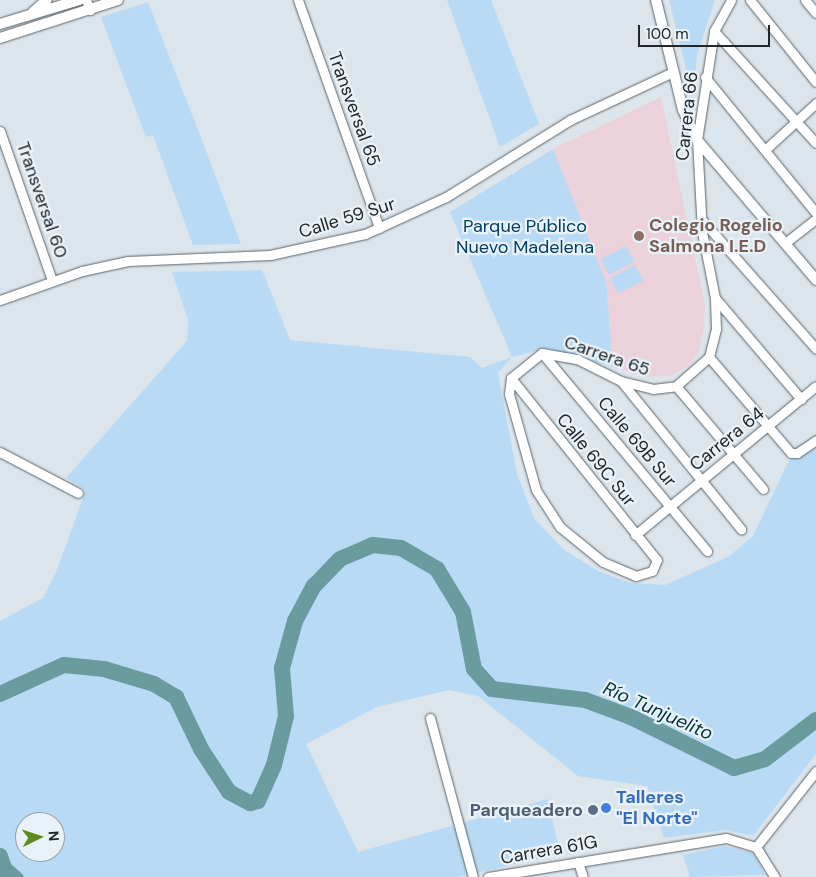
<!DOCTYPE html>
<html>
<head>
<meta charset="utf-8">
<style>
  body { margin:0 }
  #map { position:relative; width:816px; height:877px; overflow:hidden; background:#dce5ec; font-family:"DM Sans",sans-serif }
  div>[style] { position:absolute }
  .education>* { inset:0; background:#ebd2da }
  .green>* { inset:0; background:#b8daf4 }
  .canal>* { height:9px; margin:-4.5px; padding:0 4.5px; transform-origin:4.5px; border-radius:4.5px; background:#6a9b9f }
  .river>* { height:16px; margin:-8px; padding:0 8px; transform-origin:8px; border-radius:8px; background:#6a9b9f }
  .roads { filter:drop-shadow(0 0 1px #5b6368) drop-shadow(0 0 1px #5b6368) }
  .minor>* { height:9px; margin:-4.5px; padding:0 4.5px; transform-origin:4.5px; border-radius:4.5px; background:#fff }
  .tertiary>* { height:10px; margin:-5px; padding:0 5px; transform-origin:5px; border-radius:5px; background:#fff }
  .dots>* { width:14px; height:14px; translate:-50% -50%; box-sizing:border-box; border:2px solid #e9f2f9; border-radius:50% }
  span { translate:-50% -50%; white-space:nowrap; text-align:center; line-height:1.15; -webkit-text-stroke:4.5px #e9f2f9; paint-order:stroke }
  .street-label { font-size:18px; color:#232629 }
  .education-label { font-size:18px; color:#785e54; font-weight:700 }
  .left { translate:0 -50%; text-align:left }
  .park-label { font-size:18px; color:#023f62 }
  .shop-label { font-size:18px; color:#366cbe; font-weight:700 }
  .service-label { font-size:18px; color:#4e5e75; font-weight:700 }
  .right { translate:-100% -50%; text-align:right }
  .water-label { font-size:19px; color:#023438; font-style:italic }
  .north { position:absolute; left:15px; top:812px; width:50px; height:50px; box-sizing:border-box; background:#e9f2f9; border:1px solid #9aa0a6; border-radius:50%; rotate:86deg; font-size:14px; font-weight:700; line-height:20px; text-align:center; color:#232629 }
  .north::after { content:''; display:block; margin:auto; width:18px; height:22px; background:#5e8b1b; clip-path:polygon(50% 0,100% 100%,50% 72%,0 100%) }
  .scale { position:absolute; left:638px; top:25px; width:132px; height:22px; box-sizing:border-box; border:2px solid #232629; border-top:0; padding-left:6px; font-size:15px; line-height:18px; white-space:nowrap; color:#232629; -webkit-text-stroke:4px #e9f2f9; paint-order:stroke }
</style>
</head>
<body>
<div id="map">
  <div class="education">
    <i style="clip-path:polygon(661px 97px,705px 305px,704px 328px,698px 354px,688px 366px,671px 376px,645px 377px,613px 367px,606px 282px,553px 149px)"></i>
  </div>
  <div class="green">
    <i style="clip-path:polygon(447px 0,491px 0,539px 124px,500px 147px)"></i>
    <i style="clip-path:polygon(669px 0,715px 0,697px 55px,693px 97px)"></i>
    <i style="clip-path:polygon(148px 2px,205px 148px,241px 244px,193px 245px,153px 135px,146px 137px,101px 17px)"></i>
    <i style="clip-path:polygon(evenodd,553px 149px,606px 282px,613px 367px,548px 348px,512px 357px,498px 373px,517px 474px,534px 518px,563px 549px,598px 571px,631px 583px,665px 585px,728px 557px,753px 536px,795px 448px,816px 434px,816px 754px,753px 836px,726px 830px,664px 838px,647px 786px,578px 776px,478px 696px,449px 690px,377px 707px,306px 744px,358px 852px,548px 799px,560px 854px,457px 877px,0 877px,0 621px,43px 598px,57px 570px,86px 490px,66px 478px,187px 341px,188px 320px,172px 272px,262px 270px,290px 340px,470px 357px,482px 368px,512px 357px,450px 212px,553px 149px,25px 822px,55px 822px,55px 852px,25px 852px,25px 822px)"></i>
    <i style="clip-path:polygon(626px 246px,634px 262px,609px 275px,601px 259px)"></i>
    <i style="clip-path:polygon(635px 265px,643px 281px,618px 293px,610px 278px)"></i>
    <i style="clip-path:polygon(725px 846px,753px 853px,766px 875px,690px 877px,683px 855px)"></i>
  </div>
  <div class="canal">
    <i style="left:3px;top:863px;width:21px;rotate:41deg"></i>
  </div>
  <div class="river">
    <i style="left:0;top:694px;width:70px;rotate:-24.4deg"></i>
    <i style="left:64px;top:665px;width:40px;rotate:5.7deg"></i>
    <i style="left:104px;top:669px;width:52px;rotate:16.7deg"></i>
    <i style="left:154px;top:684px;width:26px;rotate:31deg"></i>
    <i style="left:176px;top:697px;width:58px;rotate:64.3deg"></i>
    <i style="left:201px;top:749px;width:51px;rotate:56.9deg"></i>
    <i style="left:229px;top:792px;width:24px;rotate:28deg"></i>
    <i style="left:250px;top:803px;width:8px;rotate:-14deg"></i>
    <i style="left:258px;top:801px;width:39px;rotate:-66deg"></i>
    <i style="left:274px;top:765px;width:50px;rotate:-76.2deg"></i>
    <i style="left:286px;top:716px;width:48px;rotate:-94.8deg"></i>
    <i style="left:282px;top:668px;width:49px;rotate:-74.5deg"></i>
    <i style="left:295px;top:621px;width:40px;rotate:-62deg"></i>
    <i style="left:314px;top:586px;width:37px;rotate:-46deg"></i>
    <i style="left:340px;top:559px;width:36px;rotate:-23deg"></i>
    <i style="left:373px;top:545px;width:28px;rotate:6deg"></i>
    <i style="left:401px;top:548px;width:42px;rotate:30.3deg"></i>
    <i style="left:437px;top:569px;width:50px;rotate:58.8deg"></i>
    <i style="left:463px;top:612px;width:58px;rotate:79.1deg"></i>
    <i style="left:474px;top:669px;width:27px;rotate:48deg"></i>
    <i style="left:492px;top:689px;width:94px;rotate:6.7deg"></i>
    <i style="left:585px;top:700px;width:49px;rotate:20.3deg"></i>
    <i style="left:631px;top:717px;width:115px;rotate:26.3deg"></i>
    <i style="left:734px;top:768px;width:32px;rotate:-16deg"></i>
    <i style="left:765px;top:759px;width:64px;rotate:-37.4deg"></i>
    <i style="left:0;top:856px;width:22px;rotate:72deg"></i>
  </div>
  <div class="roads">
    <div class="minor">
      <i style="left:86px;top:0;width:11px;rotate:68deg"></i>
      <i style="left:298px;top:0;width:242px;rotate:70.4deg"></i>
      <i style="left:750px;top:0;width:105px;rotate:51.2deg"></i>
      <i style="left:805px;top:0;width:17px;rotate:50deg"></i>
      <i style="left:714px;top:31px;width:151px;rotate:47.7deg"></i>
      <i style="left:705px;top:77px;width:176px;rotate:50.8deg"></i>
      <i style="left:0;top:131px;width:158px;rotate:70.8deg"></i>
      <i style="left:766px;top:149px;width:68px;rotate:-42.6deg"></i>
      <i style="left:702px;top:220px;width:172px;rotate:48.5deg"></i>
      <i style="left:785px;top:243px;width:39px;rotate:-38deg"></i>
      <i style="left:715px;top:298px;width:133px;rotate:49.6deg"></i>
      <i style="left:0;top:300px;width:87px;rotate:-19.5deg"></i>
      <i style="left:82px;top:271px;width:47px;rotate:-12.3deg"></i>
      <i style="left:128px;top:261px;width:142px;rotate:-2.4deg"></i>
      <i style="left:270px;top:255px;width:97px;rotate:-12.5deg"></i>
      <i style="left:365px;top:234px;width:89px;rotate:-24.6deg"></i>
      <i style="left:446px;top:197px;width:146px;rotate:-31.8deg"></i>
      <i style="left:570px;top:120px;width:114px;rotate:-25deg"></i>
      <i style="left:542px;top:353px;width:36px;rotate:10deg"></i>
      <i style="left:577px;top:359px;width:49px;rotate:26.6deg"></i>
      <i style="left:621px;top:381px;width:33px;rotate:14deg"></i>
      <i style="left:653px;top:389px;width:23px;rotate:-7deg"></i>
      <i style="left:676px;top:386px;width:44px;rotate:-41.3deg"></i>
      <i style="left:709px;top:357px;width:29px;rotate:-76deg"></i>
      <i style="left:716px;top:329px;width:31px;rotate:-92deg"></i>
      <i style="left:715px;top:298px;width:67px;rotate:-101.1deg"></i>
      <i style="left:702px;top:232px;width:92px;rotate:-93.1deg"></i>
      <i style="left:697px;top:140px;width:110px;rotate:-81.1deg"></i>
      <i style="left:714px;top:31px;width:35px;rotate:-61deg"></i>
      <i style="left:542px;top:353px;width:258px;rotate:50.2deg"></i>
      <i style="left:709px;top:357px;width:126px;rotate:49.5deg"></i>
      <i style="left:791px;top:453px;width:6px"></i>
      <i style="left:797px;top:453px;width:23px;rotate:-34deg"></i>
      <i style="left:511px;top:378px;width:233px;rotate:51.3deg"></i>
      <i style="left:657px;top:560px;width:12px;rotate:114deg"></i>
      <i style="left:652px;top:571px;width:17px;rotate:163deg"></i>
      <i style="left:636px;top:576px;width:36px;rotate:-157deg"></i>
      <i style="left:603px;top:562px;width:55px;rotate:-140.9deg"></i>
      <i style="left:560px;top:527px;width:44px;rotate:-123deg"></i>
      <i style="left:536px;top:490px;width:100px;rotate:-105.7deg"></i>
      <i style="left:509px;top:394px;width:16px;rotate:-83deg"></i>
      <i style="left:511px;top:378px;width:40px;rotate:-39deg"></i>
      <i style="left:621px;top:381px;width:191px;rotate:51deg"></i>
      <i style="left:676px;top:386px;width:135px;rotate:49.8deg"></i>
      <i style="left:0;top:452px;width:88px;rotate:27.7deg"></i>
      <i style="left:635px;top:535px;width:234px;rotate:-39.5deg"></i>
      <i style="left:430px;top:718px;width:165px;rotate:74.9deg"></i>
      <i style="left:756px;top:847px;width:97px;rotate:-51.7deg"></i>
      <i style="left:578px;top:862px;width:16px;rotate:72deg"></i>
      <i style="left:488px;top:877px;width:241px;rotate:-9.3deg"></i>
      <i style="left:726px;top:838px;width:31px;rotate:17deg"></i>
      <i style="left:756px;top:847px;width:36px;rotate:58deg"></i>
    </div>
    <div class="tertiary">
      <i style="left:656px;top:0;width:113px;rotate:76.2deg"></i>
      <i style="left:683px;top:110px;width:33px;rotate:65deg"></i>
      <i style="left:697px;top:140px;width:184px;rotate:49.6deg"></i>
      <i style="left:33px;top:12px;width:18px;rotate:-41deg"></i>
      <i style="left:0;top:24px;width:83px;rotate:-16.9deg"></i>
      <i style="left:0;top:38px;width:124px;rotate:-17.9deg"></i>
    </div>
  </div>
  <div class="dots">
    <i style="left:639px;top:236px;background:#8d6e63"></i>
    <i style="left:606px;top:808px;background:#3f7fe0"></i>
    <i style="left:593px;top:810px;background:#5c6f8a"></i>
  </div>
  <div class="street-label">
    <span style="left:354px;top:109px;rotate:70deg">Transversal 65</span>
    <span style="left:687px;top:116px;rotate:-84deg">Carrera 66</span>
    <span style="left:42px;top:200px;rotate:71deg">Transversal 60</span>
    <span style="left:347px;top:218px;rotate:-17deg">Calle 59 Sur</span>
    <span style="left:607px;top:356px;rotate:19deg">Carrera 65</span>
    <span style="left:727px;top:439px;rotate:-39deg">Carrera 64</span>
    <span style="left:637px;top:442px;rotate:50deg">Calle 69B Sur</span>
    <span style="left:596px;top:460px;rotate:51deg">Calle 69C Sur</span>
    <span style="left:549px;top:850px;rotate:-10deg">Carrera 61G</span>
  </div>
  <div class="education-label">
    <span class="left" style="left:649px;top:236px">Colegio Rogelio<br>Salmona I.E.D</span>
  </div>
  <div class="park-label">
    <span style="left:525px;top:237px">Parque Público<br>Nuevo Madelena</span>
  </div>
  <div class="shop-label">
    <span class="left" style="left:616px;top:808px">Talleres<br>"El Norte"</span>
  </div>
  <div class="service-label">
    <span class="right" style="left:583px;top:810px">Parqueadero</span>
  </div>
  <div class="water-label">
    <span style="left:658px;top:711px;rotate:24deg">Río Tunjuelito</span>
  </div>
  <div class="north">N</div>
  <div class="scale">100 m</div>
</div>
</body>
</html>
